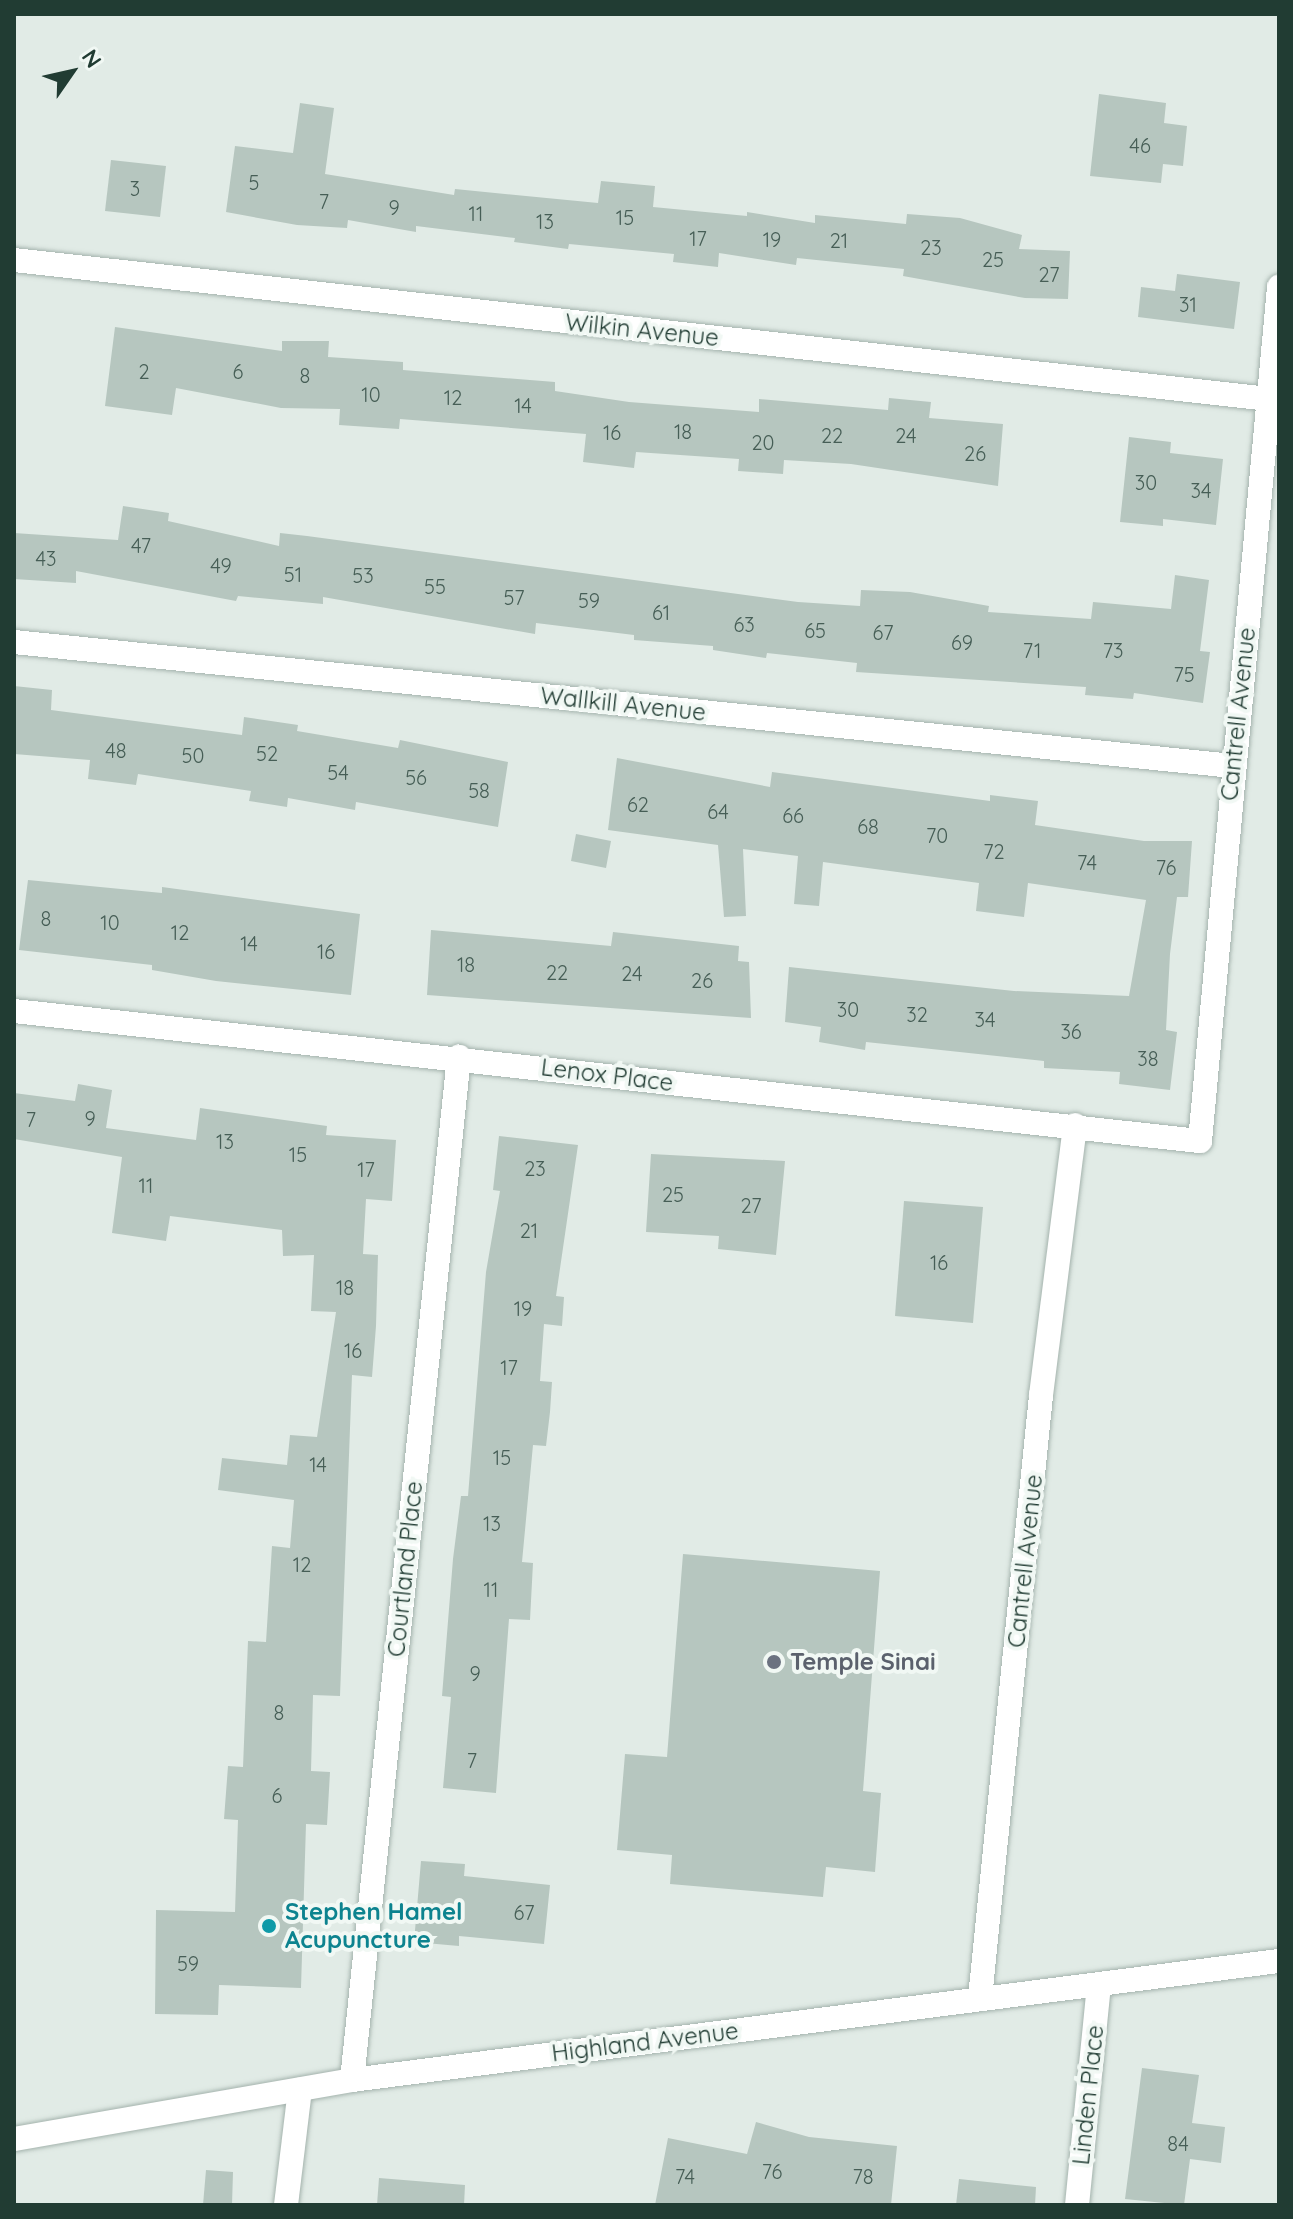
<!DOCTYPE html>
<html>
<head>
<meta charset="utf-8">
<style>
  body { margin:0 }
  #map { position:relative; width:1293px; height:2219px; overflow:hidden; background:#e1ebe6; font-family:Quicksand,sans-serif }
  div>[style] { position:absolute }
  .building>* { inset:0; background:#b6c6bf }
  .roads { filter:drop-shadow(0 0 2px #a4b3ad) drop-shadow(0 0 2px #a4b3ad) }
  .street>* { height:24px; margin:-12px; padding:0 12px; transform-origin:12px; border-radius:12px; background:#fff }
  .secondary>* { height:24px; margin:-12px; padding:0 12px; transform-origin:12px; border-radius:12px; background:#fff }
  .dots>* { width:22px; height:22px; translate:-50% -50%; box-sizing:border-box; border:4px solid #f1f8f4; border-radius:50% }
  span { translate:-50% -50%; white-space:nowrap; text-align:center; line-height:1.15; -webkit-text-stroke:8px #f1f8f4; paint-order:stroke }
  .number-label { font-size:20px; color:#465e56 }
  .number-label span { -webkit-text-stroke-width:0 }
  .street-label { font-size:24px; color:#213c33 }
  .worship-label { font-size:24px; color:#5b616d; font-weight:700 }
  .left { translate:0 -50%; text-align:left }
  .culture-label { font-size:24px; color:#0d838f; font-weight:700 }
  .frame { position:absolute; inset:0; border:16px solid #213c33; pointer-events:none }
  .north { position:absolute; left:32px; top:32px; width:80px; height:80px; -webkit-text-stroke:6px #f1f8f4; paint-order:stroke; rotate:56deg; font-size:22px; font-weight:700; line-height:32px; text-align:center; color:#213c33 }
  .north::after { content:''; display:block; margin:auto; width:28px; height:36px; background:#213c33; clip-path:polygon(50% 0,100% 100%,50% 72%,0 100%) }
</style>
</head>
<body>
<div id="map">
  <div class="building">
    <i style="clip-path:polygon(1099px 94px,1166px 103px,1164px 123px,1187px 126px,1183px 166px,1163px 164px,1161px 183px,1090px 176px)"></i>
    <i style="clip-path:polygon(300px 103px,334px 108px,325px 174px,454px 195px,455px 189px,598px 203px,601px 181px,655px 186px,653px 207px,747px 216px,747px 212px,815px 223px,815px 215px,906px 224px,907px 214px,960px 218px,1022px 235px,1019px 249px,1070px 251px,1068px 299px,1025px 298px,903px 276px,904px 269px,797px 258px,796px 265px,719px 253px,718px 267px,673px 262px,674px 254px,569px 244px,568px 249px,514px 242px,515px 238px,416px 226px,416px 232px,348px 220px,347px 228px,297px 225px,226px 212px,235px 146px,293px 153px)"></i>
    <i style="clip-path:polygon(111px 160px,166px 166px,160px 217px,105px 211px)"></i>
    <i style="clip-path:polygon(1177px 274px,1240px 282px,1234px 329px,1138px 317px,1141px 287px,1175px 291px)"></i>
    <i style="clip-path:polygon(115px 327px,282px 351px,282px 341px,329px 341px,328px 357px,403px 362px,403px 370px,555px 382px,555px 391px,629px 402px,759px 412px,759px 399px,888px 410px,889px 398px,931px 402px,929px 418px,1003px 424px,998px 486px,851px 464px,784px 460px,783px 474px,738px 471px,739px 459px,636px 452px,634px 468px,583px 462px,586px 434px,400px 419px,399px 429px,339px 425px,340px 409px,281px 408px,176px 388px,172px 415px,105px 406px)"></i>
    <i style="clip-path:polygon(1129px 437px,1171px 442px,1170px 453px,1223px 459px,1216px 525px,1163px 519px,1163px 526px,1120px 522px)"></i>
    <i style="clip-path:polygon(123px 506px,169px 513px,168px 521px,279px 546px,280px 533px,307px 536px,798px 602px,860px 606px,861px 590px,910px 592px,989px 606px,988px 612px,1091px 619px,1093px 602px,1171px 609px,1175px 575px,1209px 580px,1200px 651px,1210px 652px,1203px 703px,1134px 693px,1133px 699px,1085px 695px,1086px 687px,856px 672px,857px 663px,767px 653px,766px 658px,713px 650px,713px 646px,634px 640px,634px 635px,536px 623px,535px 634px,323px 597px,323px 604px,238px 596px,236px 601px,76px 571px,76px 583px,14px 579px,14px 533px,118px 540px)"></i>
    <i style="clip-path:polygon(14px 686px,52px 690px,51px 710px,242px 735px,244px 717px,298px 725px,297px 731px,398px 748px,400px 740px,508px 762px,498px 827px,356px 802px,355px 810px,288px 798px,287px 807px,249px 801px,251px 791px,138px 774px,136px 785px,88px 779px,90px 760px,14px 754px)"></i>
    <i style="clip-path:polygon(617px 758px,770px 787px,772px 772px,990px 801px,990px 795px,1038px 801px,1035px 825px,1144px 841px,1192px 841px,1188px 897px,1177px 897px,1170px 954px,1166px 1030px,1177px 1032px,1170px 1090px,1119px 1084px,1120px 1072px,1044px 1068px,1044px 1061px,866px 1042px,865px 1050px,819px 1042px,821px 1027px,785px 1022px,789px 967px,1014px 991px,1129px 996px,1146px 900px,1028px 883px,1024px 917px,976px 911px,979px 883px,823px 862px,819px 906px,794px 904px,798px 856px,743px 849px,746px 916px,724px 917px,718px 845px,608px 830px)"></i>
    <i style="clip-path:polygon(576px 834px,611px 841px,606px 868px,571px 861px)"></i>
    <i style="clip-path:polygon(28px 880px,162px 893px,162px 887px,360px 914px,351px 995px,216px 981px,152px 970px,152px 965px,19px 950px)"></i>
    <i style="clip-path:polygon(431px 930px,611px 946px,613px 932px,739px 946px,738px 961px,749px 962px,751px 1018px,427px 995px)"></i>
    <i style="clip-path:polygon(78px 1084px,112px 1090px,106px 1128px,196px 1140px,200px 1108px,327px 1126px,326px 1135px,396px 1140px,392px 1201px,366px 1199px,363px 1254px,378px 1255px,376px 1326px,372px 1377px,352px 1375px,340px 1696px,313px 1695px,311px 1771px,330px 1772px,327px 1825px,306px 1824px,301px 1988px,219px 1985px,218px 2015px,155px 2014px,156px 1910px,235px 1912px,238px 1820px,224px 1819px,228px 1766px,243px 1767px,248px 1641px,266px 1642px,272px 1546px,290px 1548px,294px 1500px,218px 1490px,222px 1458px,287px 1465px,290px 1435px,317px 1437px,336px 1312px,311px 1311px,314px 1255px,283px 1256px,282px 1230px,170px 1216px,166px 1241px,112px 1233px,122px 1157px,14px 1139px,14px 1093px,75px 1101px)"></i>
    <i style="clip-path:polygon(499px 1136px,578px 1145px,556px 1296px,564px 1297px,562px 1326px,544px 1324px,540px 1381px,552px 1382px,550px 1412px,546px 1446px,533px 1445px,522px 1562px,533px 1563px,530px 1620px,509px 1619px,496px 1793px,443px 1788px,451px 1697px,442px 1696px,453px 1559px,461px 1496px,468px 1496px,486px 1272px,500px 1191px,493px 1190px)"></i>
    <i style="clip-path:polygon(651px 1154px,785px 1161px,776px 1255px,718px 1249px,719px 1236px,646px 1232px)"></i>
    <i style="clip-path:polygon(904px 1201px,983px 1207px,973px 1323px,895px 1316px)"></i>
    <i style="clip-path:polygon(683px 1554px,880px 1571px,863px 1791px,881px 1793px,875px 1872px,826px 1867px,823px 1897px,670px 1884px,672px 1855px,617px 1850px,625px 1754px,667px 1757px)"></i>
    <i style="clip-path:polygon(421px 1861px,465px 1864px,464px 1876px,550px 1885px,544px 1944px,459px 1936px,459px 1946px,414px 1942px)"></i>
    <i style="clip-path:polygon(1142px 2068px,1199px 2075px,1192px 2123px,1225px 2127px,1221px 2163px,1190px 2159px,1184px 2205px,1125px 2199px)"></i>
    <i style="clip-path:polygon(756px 2122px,809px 2137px,897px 2146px,891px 2205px,655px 2205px,668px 2138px,747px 2154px)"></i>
    <i style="clip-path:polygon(206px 2170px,233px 2172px,232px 2205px,203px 2205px)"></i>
    <i style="clip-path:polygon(379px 2178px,465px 2185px,464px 2205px,377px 2205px)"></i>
    <i style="clip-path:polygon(959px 2179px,1036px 2187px,1035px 2205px,956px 2205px)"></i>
  </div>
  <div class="roads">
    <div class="street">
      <i style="left:14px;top:260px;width:1263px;rotate:6.32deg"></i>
      <i style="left:14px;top:642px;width:1224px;rotate:5.81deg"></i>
      <i style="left:14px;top:1011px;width:1193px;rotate:6.26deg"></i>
      <i style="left:1200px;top:1141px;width:858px;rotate:-84.71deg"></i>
      <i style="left:980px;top:1998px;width:606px;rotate:-84.22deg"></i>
      <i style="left:1041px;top:1395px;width:272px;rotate:-82.8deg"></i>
      <i style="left:352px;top:2080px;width:1029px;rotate:-84.03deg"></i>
      <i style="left:286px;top:2205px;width:116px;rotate:-83.1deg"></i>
      <i style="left:1077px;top:2205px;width:220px;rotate:-84.3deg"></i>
    </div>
    <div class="secondary">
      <i style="left:14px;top:2139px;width:343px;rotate:-9.9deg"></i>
      <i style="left:352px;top:2080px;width:935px;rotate:-7.32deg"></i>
    </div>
  </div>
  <div class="dots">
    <i style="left:774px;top:1662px;background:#6b7280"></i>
    <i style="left:269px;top:1926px;background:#0f9aa8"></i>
  </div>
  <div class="number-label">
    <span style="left:1140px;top:145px">46</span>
    <span style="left:254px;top:182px">5</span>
    <span style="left:135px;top:188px">3</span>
    <span style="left:324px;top:201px">7</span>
    <span style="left:394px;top:207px">9</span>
    <span style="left:476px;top:213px">11</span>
    <span style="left:625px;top:217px">15</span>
    <span style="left:545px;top:221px">13</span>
    <span style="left:698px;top:238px">17</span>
    <span style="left:772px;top:239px">19</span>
    <span style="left:839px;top:240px">21</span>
    <span style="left:931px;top:247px">23</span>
    <span style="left:993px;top:259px">25</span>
    <span style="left:1049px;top:274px">27</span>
    <span style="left:1188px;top:304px">31</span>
    <span style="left:144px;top:371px">2</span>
    <span style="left:238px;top:371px">6</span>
    <span style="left:305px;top:375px">8</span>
    <span style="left:371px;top:394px">10</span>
    <span style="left:453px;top:397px">12</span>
    <span style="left:523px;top:405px">14</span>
    <span style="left:683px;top:431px">18</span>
    <span style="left:612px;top:432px">16</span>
    <span style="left:832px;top:435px">22</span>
    <span style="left:906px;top:435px">24</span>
    <span style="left:763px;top:442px">20</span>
    <span style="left:975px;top:453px">26</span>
    <span style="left:1146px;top:482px">30</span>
    <span style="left:1201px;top:490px">34</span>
    <span style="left:141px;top:545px">47</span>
    <span style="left:46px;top:558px">43</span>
    <span style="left:221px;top:565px">49</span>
    <span style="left:293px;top:574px">51</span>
    <span style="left:363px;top:575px">53</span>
    <span style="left:435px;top:586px">55</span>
    <span style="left:514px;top:597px">57</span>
    <span style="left:589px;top:600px">59</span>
    <span style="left:661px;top:612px">61</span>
    <span style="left:744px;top:624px">63</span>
    <span style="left:815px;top:630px">65</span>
    <span style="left:883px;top:632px">67</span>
    <span style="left:962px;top:642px">69</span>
    <span style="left:1032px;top:650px">71</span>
    <span style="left:1113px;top:650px">73</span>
    <span style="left:1184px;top:674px">75</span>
    <span style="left:116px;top:750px">48</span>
    <span style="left:267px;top:753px">52</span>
    <span style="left:193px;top:755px">50</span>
    <span style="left:338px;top:772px">54</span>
    <span style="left:416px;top:777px">56</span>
    <span style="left:479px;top:790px">58</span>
    <span style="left:638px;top:804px">62</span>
    <span style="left:718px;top:811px">64</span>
    <span style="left:793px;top:815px">66</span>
    <span style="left:868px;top:826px">68</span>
    <span style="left:937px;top:835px">70</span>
    <span style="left:994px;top:851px">72</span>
    <span style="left:1087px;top:862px">74</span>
    <span style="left:1166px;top:867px">76</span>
    <span style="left:46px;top:918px">8</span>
    <span style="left:110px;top:922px">10</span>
    <span style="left:180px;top:932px">12</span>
    <span style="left:249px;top:943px">14</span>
    <span style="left:326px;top:951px">16</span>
    <span style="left:466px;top:964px">18</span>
    <span style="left:557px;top:972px">22</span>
    <span style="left:632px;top:973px">24</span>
    <span style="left:702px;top:980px">26</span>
    <span style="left:848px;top:1009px">30</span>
    <span style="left:917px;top:1014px">32</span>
    <span style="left:985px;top:1019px">34</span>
    <span style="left:1071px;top:1031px">36</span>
    <span style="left:1148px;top:1058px">38</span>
    <span style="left:90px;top:1118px">9</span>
    <span style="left:31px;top:1119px">7</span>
    <span style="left:225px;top:1141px">13</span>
    <span style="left:298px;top:1154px">15</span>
    <span style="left:535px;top:1168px">23</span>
    <span style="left:366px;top:1169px">17</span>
    <span style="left:146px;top:1185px">11</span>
    <span style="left:673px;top:1194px">25</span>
    <span style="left:751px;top:1205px">27</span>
    <span style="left:529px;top:1230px">21</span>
    <span style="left:939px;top:1262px">16</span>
    <span style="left:345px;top:1287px">18</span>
    <span style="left:523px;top:1308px">19</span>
    <span style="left:353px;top:1350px">16</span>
    <span style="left:509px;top:1367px">17</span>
    <span style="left:502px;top:1457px">15</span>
    <span style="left:318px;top:1464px">14</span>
    <span style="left:492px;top:1523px">13</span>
    <span style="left:302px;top:1564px">12</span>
    <span style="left:491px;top:1589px">11</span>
    <span style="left:475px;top:1673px">9</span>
    <span style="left:279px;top:1712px">8</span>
    <span style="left:472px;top:1760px">7</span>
    <span style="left:277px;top:1795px">6</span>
    <span style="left:524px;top:1912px">67</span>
    <span style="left:188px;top:1963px">59</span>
    <span style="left:1178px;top:2143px">84</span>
    <span style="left:772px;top:2171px">76</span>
    <span style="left:685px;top:2176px">74</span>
    <span style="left:863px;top:2176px">78</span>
  </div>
  <div class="street-label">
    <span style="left:642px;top:330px;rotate:6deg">Wilkin Avenue</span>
    <span style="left:623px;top:704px;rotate:6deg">Wallkill Avenue</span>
    <span style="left:1238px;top:714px;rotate:-84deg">Cantrell Avenue</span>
    <span style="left:607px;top:1075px;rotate:7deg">Lenox Place</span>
    <span style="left:1025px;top:1561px;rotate:-84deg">Cantrell Avenue</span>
    <span style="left:405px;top:1569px;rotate:-84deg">Courtland Place</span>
    <span style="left:645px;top:2042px;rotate:-7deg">Highland Avenue</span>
    <span style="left:1088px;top:2095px;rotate:-84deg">Linden Place</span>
  </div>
  <div class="worship-label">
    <span class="left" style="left:790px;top:1662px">Temple Sinai</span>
  </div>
  <div class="culture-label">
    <span class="left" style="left:285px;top:1926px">Stephen Hamel<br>Acupuncture</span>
  </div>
  <div class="frame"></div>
  <div class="north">N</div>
</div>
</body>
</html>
